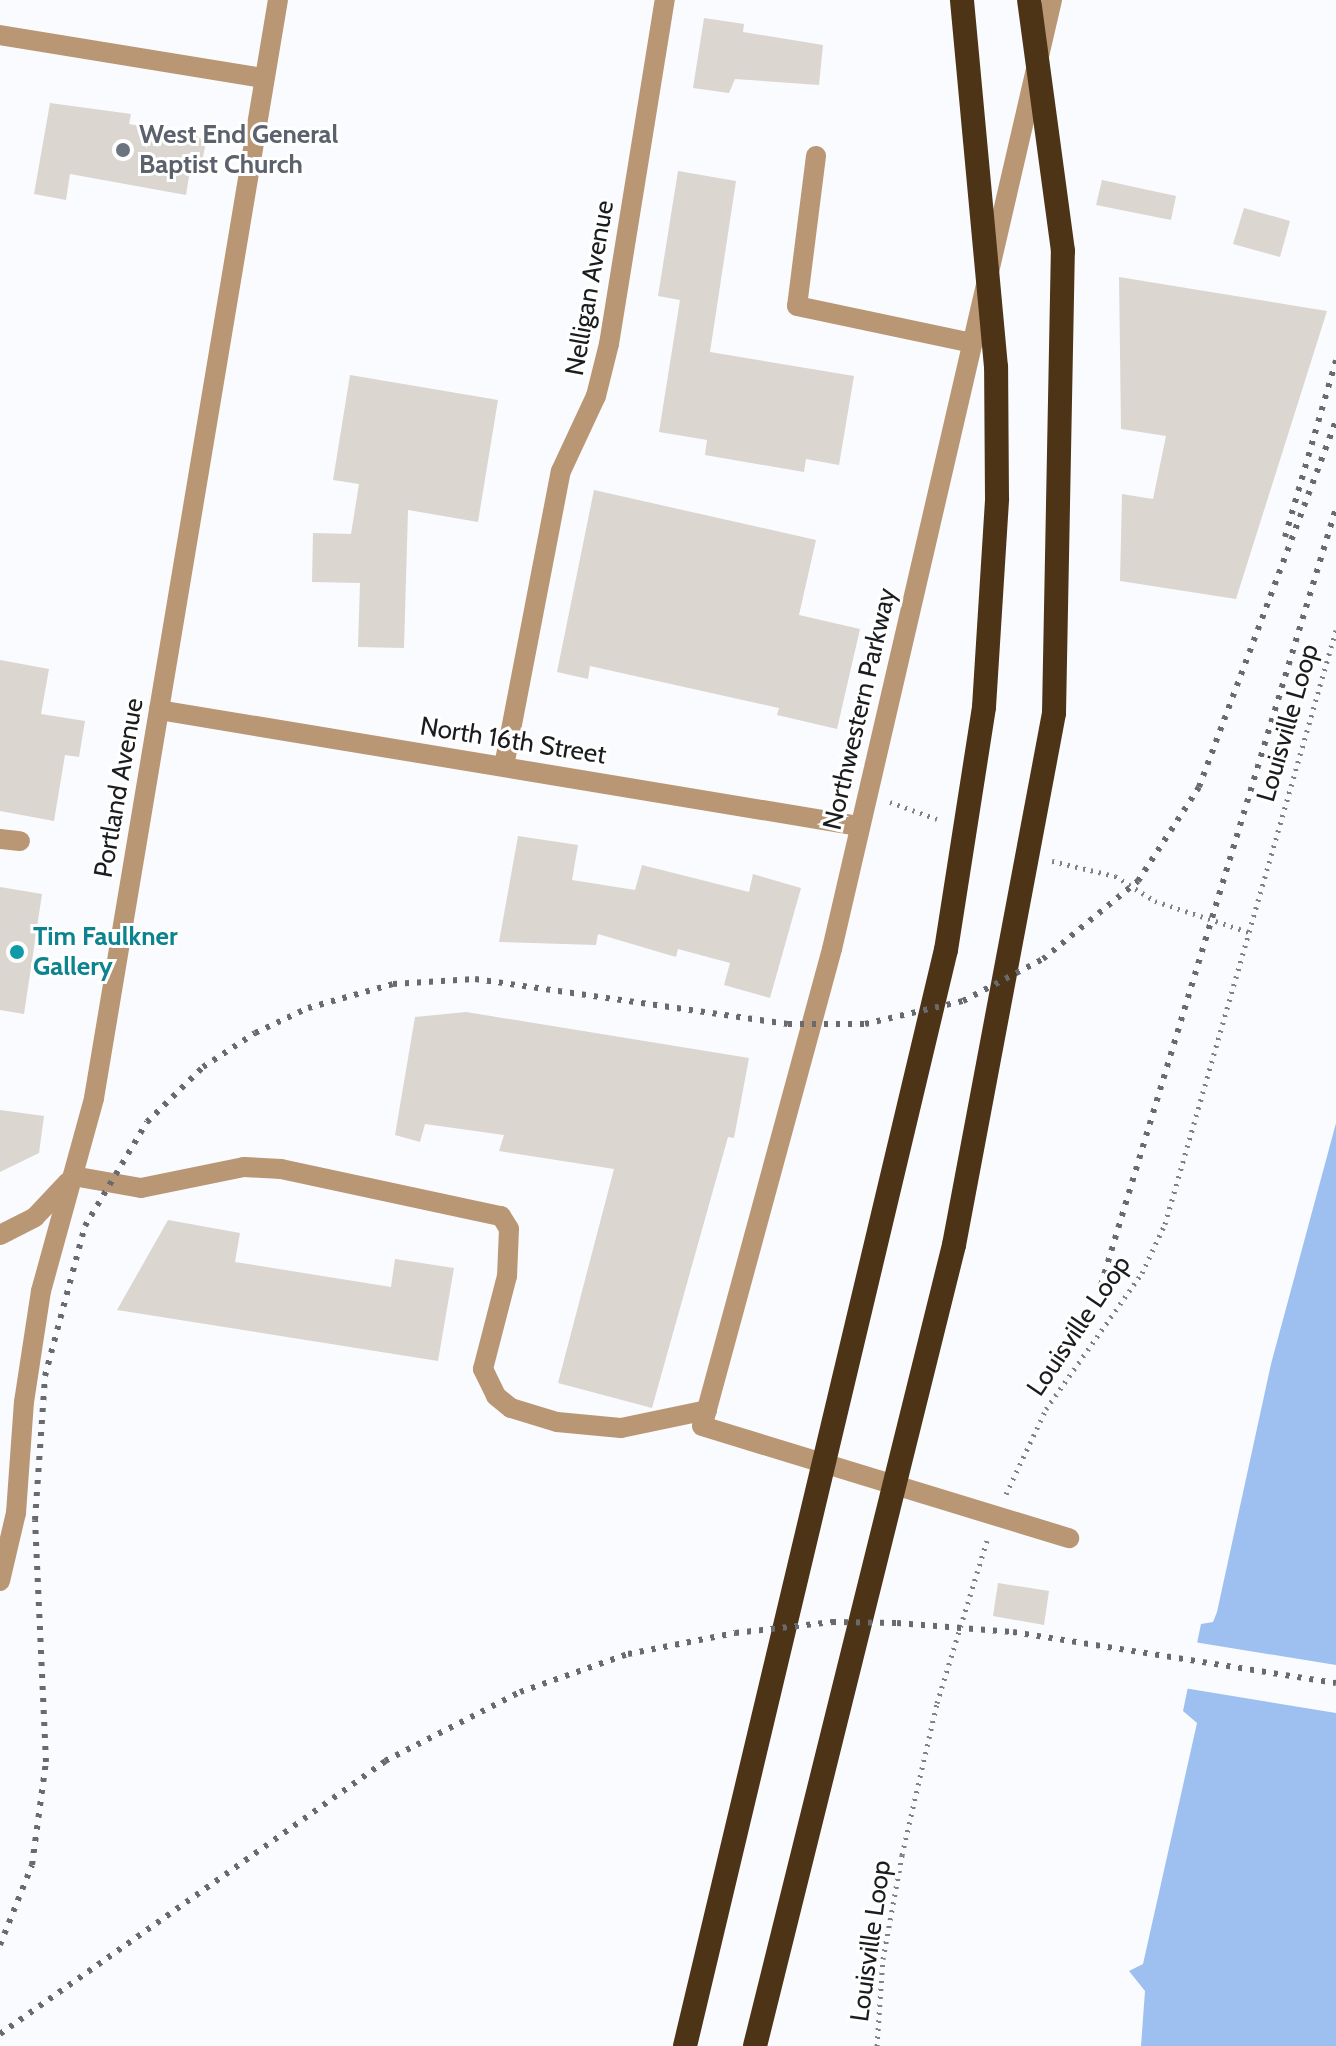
<!DOCTYPE html>
<html>
<head>
<meta charset="utf-8">
<style>
  body { margin:0 }
  #map { position:relative; width:1336px; height:2046px; overflow:hidden; background:#fafbfe; font-family:Cabin,sans-serif }
  div>[style] { position:absolute }
  .water>* { inset:0; background:#9dc0f1 }
  .pier>* { inset:0; background:#fafbfe }
  .building>* { inset:0; background:#dbd6d0 }
  .path>* { height:5px; margin-top:-2.5px; transform-origin:0; background:repeating-linear-gradient(90deg,#808184 0 2px,transparent 0 8px) }
  .minor>* { height:20px; margin:-10px; padding:0 10px; transform-origin:10px; border-radius:10px; background:#b99774 }
  .highway>* { height:24px; margin:-12px; padding:0 12px; transform-origin:12px; border-radius:12px; background:#4d3417 }
  .rail>* { height:6px; margin-top:-3px; transform-origin:0; background:repeating-linear-gradient(90deg,#696a6d 0 4px,transparent 0 12px) }
  .dots>* { width:22px; height:22px; translate:-50% -50%; box-sizing:border-box; border:4px solid #fff; border-radius:50% }
  span { translate:-50% -50%; white-space:nowrap; text-align:center; line-height:1.15; -webkit-text-stroke:6px #fff; paint-order:stroke }
  .worship-label { font-size:26px; color:#5b616d; font-weight:700 }
  .left { translate:0 -50%; text-align:left }
  .street-label { font-size:26px; color:#1b1c1e }
  .culture-label { font-size:26px; color:#0d838f; font-weight:700 }
</style>
</head>
<body>
<div id="map">
  <div class="water">
    <i style="clip-path:polygon(1336px 1123px,1336px 2046px,1141px 2046px,1145px 1991px,1129px 1971px,1143px 1964px,1197px 1723px,1183px 1711px,1201px 1624px,1213px 1622px,1217px 1612px,1271px 1364px)"></i>
  </div>
  <div class="pier">
    <i style="clip-path:polygon(1194px 1642px,1336px 1665px,1336px 1713px,1184px 1688px)"></i>
  </div>
  <div class="building">
    <i style="clip-path:polygon(704px 18px,744px 24px,743px 32px,823px 45px,819px 85px,735px 79px,729px 93px,693px 88px)"></i>
    <i style="clip-path:polygon(50px 103px,131px 114px,129px 124px,195px 135px,206px 142px,200px 172px,190px 170px,186px 195px,70px 174px,66px 200px,34px 194px)"></i>
    <i style="clip-path:polygon(678px 171px,736px 181px,710px 352px,854px 376px,839px 465px,806px 459px,804px 472px,705px 455px,707px 440px,659px 432px,680px 300px,658px 296px)"></i>
    <i style="clip-path:polygon(1102px 180px,1176px 196px,1171px 220px,1096px 205px)"></i>
    <i style="clip-path:polygon(1244px 208px,1290px 221px,1280px 257px,1233px 244px)"></i>
    <i style="clip-path:polygon(1119px 277px,1327px 311px,1236px 599px,1120px 581px,1122px 494px,1153px 499px,1166px 436px,1121px 429px)"></i>
    <i style="clip-path:polygon(350px 375px,498px 400px,478px 522px,408px 510px,404px 648px,358px 647px,360px 583px,312px 582px,313px 533px,351px 534px,359px 484px,333px 480px)"></i>
    <i style="clip-path:polygon(594px 490px,816px 540px,799px 615px,860px 629px,837px 729px,777px 715px,779px 708px,590px 666px,588px 679px,557px 672px)"></i>
    <i style="clip-path:polygon(0 660px,49px 669px,41px 714px,85px 721px,79px 757px,65px 755px,54px 821px,0 811px)"></i>
    <i style="clip-path:polygon(518px 836px,578px 845px,572px 880px,635px 890px,642px 865px,749px 892px,753px 874px,801px 888px,770px 998px,724px 985px,730px 963px,678px 949px,676px 957px,598px 934px,596px 945px,499px 942px)"></i>
    <i style="clip-path:polygon(0 887px,42px 894px,24px 1014px,0 1010px)"></i>
    <i style="clip-path:polygon(466px 1012px,749px 1058px,734px 1138px,728px 1137px,652px 1408px,558px 1383px,614px 1169px,499px 1151px,504px 1135px,425px 1124px,420px 1142px,395px 1135px,415px 1017px)"></i>
    <i style="clip-path:polygon(0 1110px,44px 1116px,39px 1153px,0 1172px)"></i>
    <i style="clip-path:polygon(168px 1220px,240px 1233px,235px 1262px,391px 1287px,395px 1259px,454px 1268px,438px 1361px,117px 1310px)"></i>
    <i style="clip-path:polygon(998px 1583px,1049px 1591px,1044px 1625px,993px 1616px)"></i>
  </div>
  <div class="path">
    <i style="left:890px;top:802px;width:50px;rotate:19.9deg"></i>
    <i style="left:1052px;top:861px;width:65px;rotate:13.4deg"></i>
    <i style="left:1115px;top:876px;width:47px;rotate:32deg"></i>
    <i style="left:1155px;top:901px;width:99px;rotate:18.3deg"></i>
    <i style="left:1006px;top:1494px;width:94px;rotate:-64.8deg"></i>
    <i style="left:1046px;top:1409px;width:166px;rotate:-54.8deg"></i>
    <i style="left:1142px;top:1273px;width:54px;rotate:-64.9deg"></i>
    <i style="left:1165px;top:1224px;width:618px;rotate:-73.94deg"></i>
    <i style="left:877px;top:2046px;width:87px;rotate:-86.1deg"></i>
    <i style="left:883px;top:1959px;width:106px;rotate:-79.6deg"></i>
    <i style="left:902px;top:1855px;width:156px;rotate:-77deg"></i>
    <i style="left:937px;top:1703px;width:170px;rotate:-72.9deg"></i>
  </div>
  <div class="minor">
    <i style="left:1052px;top:0;width:974px;rotate:103.05deg"></i>
    <i style="left:832px;top:949px;width:494px;rotate:105.2deg"></i>
    <i style="left:702px;top:1426px;width:384px;rotate:17deg"></i>
    <i style="left:0;top:35px;width:266px;rotate:9.3deg"></i>
    <i style="left:816px;top:156px;width:151px;rotate:97.2deg"></i>
    <i style="left:797px;top:306px;width:179px;rotate:11.9deg"></i>
    <i style="left:159px;top:710px;width:710px;rotate:9.41deg"></i>
    <i style="left:504px;top:766px;width:300px;rotate:-79.1deg"></i>
    <i style="left:561px;top:471px;width:83px;rotate:-65deg"></i>
    <i style="left:596px;top:396px;width:54px;rotate:-76deg"></i>
    <i style="left:609px;top:344px;width:349px;rotate:-80.8deg"></i>
    <i style="left:0;top:839px;width:20px;rotate:6deg"></i>
    <i style="left:73px;top:1176px;width:69px;rotate:10deg"></i>
    <i style="left:141px;top:1188px;width:105px;rotate:-11.5deg"></i>
    <i style="left:244px;top:1167px;width:37px;rotate:3deg"></i>
    <i style="left:281px;top:1169px;width:225px;rotate:12.1deg"></i>
    <i style="left:501px;top:1216px;width:15px;rotate:58deg"></i>
    <i style="left:509px;top:1229px;width:47px;rotate:92.4deg"></i>
    <i style="left:507px;top:1276px;width:96px;rotate:104.5deg"></i>
    <i style="left:483px;top:1369px;width:30px;rotate:64deg"></i>
    <i style="left:496px;top:1396px;width:19px;rotate:39deg"></i>
    <i style="left:511px;top:1408px;width:48px;rotate:16.9deg"></i>
    <i style="left:557px;top:1422px;width:64px;rotate:5.4deg"></i>
    <i style="left:621px;top:1428px;width:88px;rotate:-11.8deg"></i>
    <i style="left:0;top:1235px;width:39px;rotate:-27deg"></i>
    <i style="left:35px;top:1217px;width:48px;rotate:-46.7deg"></i>
    <i style="left:0;top:1581px;width:70px;rotate:-76.8deg"></i>
    <i style="left:16px;top:1513px;width:111px;rotate:-85.9deg"></i>
    <i style="left:24px;top:1402px;width:112px;rotate:-81.3deg"></i>
    <i style="left:41px;top:1291px;width:200px;rotate:-74.6deg"></i>
    <i style="left:94px;top:1098px;width:1113px;rotate:-80.49deg"></i>
  </div>
  <div class="highway">
    <i style="left:685px;top:2046px;width:1127px;rotate:-76.61deg"></i>
    <i style="left:946px;top:950px;width:246px;rotate:-81.1deg"></i>
    <i style="left:984px;top:707px;width:209px;rotate:-86.4deg"></i>
    <i style="left:997px;top:498px;width:131px;rotate:-90.4deg"></i>
    <i style="left:996px;top:367px;width:369px;rotate:-95.3deg"></i>
    <i style="left:755px;top:2046px;width:825px;rotate:-76.05deg"></i>
    <i style="left:954px;top:1245px;width:541px;rotate:-79.35deg"></i>
    <i style="left:1054px;top:713px;width:462px;rotate:-88.9deg"></i>
    <i style="left:1063px;top:251px;width:253px;rotate:-97.7deg"></i>
  </div>
  <div class="rail">
    <i style="left:1285px;top:537px;width:184px;rotate:-73.9deg"></i>
    <i style="left:1101px;top:1285px;width:812px;rotate:-73.17deg"></i>
    <i style="left:0;top:1945px;width:86px;rotate:-68.2deg"></i>
    <i style="left:32px;top:1865px;width:104px;rotate:-82.3deg"></i>
    <i style="left:46px;top:1762px;width:242px;rotate:-92.6deg"></i>
    <i style="left:35px;top:1520px;width:144px;rotate:-86deg"></i>
    <i style="left:45px;top:1376px;width:155px;rotate:-75.1deg"></i>
    <i style="left:85px;top:1226px;width:121px;rotate:-59.2deg"></i>
    <i style="left:147px;top:1122px;width:78px;rotate:-44.5deg"></i>
    <i style="left:203px;top:1067px;width:62px;rotate:-33.2deg"></i>
    <i style="left:255px;top:1033px;width:59px;rotate:-25.3deg"></i>
    <i style="left:308px;top:1008px;width:88px;rotate:-15.8deg"></i>
    <i style="left:393px;top:984px;width:82px;rotate:-3.5deg"></i>
    <i style="left:475px;top:979px;width:316px;rotate:8.2deg"></i>
    <i style="left:788px;top:1024px;width:77px"></i>
    <i style="left:865px;top:1024px;width:101px;rotate:-13.2deg"></i>
    <i style="left:963px;top:1001px;width:90px;rotate:-27.7deg"></i>
    <i style="left:1043px;top:959px;width:123px;rotate:-39.4deg"></i>
    <i style="left:1138px;top:881px;width:112px;rotate:-57deg"></i>
    <i style="left:1199px;top:787px;width:392px;rotate:-69.5deg"></i>
    <i style="left:0;top:2034px;width:472px;rotate:-35.3deg"></i>
    <i style="left:385px;top:1761px;width:152px;rotate:-27.1deg"></i>
    <i style="left:520px;top:1692px;width:114px;rotate:-19.4deg"></i>
    <i style="left:628px;top:1654px;width:109px;rotate:-11.1deg"></i>
    <i style="left:735px;top:1633px;width:98px;rotate:-6.5deg"></i>
    <i style="left:832px;top:1622px;width:65px;rotate:0.9deg"></i>
    <i style="left:897px;top:1623px;width:116px;rotate:4.4deg"></i>
    <i style="left:1013px;top:1632px;width:327px;rotate:9deg"></i>
  </div>
  <div class="dots">
    <i style="left:123px;top:150px;background:#6b7280"></i>
    <i style="left:17px;top:952px;background:#0f9aa8"></i>
  </div>
  <div class="worship-label">
    <span class="left" style="left:139px;top:150px">West End General<br>Baptist Church</span>
  </div>
  <div class="street-label">
    <span style="left:590px;top:288px;rotate:-80deg">Nelligan Avenue</span>
    <span style="left:860px;top:709px;rotate:-77deg">Northwestern Parkway</span>
    <span style="left:1288px;top:723px;rotate:-74deg">Louisville Loop</span>
    <span style="left:513px;top:741px;rotate:9deg">North 16th Street</span>
    <span style="left:119px;top:788px;rotate:-80deg">Portland Avenue</span>
    <span style="left:1079px;top:1326px;rotate:-56deg">Louisville Loop</span>
    <span style="left:871px;top:1941px;rotate:-82deg">Louisville Loop</span>
  </div>
  <div class="culture-label">
    <span class="left" style="left:33px;top:952px">Tim Faulkner<br>Gallery</span>
  </div>
</div>
</body>
</html>
